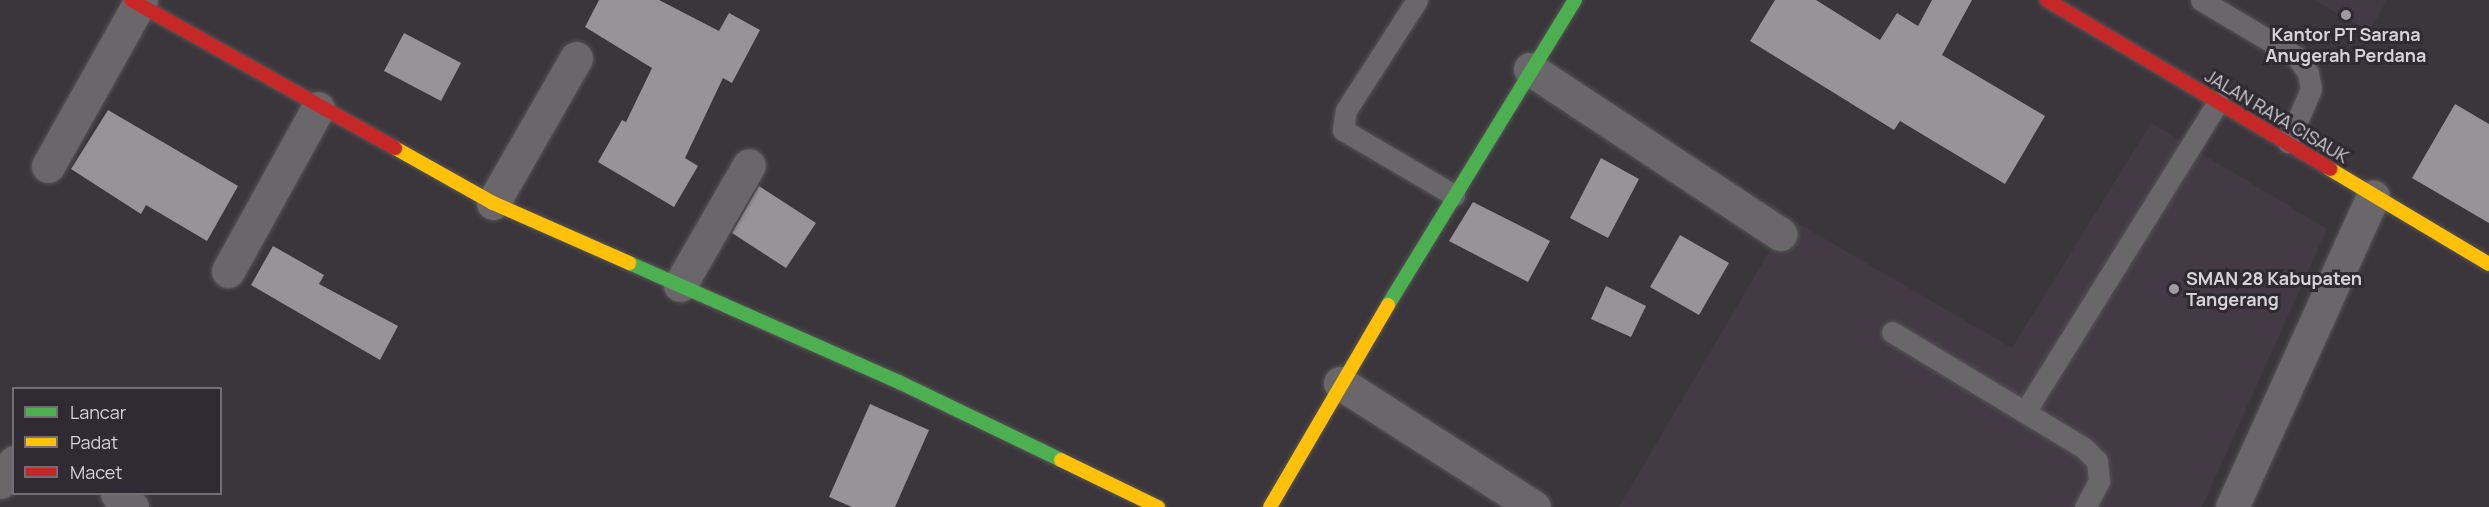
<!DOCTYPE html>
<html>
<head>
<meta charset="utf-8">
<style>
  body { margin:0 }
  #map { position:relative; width:2489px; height:507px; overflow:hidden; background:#3a363b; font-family:Manrope,sans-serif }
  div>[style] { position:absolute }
  .built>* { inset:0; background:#443a46 }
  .building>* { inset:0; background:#979498 }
  .roads { filter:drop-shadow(0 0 2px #555356) drop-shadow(0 0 2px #555356) }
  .lane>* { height:21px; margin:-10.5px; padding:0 10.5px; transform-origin:10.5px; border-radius:10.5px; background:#69676a }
  .street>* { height:33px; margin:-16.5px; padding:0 16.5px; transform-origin:16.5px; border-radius:16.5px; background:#69676a }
  .fast>* { height:14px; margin:-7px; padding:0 7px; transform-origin:7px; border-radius:7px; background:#4caf50 }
  .slow>* { height:14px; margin:-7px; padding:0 7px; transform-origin:7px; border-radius:7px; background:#ffc107 }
  .jam>* { height:14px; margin:-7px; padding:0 7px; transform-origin:7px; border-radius:7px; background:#c62828 }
  .dots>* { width:16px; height:16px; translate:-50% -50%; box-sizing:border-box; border:3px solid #302b32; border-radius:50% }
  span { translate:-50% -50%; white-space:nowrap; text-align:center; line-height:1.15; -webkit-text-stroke:6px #302b32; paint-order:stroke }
  .poi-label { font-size:18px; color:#d6d2d7; font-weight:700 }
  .left { translate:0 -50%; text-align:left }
  .street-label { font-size:18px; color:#d6d2d7 }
  .legend { position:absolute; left:12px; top:387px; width:210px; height:108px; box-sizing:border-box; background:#302b32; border:2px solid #726e74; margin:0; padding:8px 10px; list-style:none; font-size:18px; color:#d6d2d7 }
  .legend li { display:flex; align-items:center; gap:12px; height:30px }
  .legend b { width:30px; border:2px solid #726e74 }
</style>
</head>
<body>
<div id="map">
  <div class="built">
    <i style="clip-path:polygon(2315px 0,2387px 0,2369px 32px)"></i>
    <i style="clip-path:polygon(2151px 123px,2327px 229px,2202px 507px,1619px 507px,1789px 218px,2012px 348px)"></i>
  </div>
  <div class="building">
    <i style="clip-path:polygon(599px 0,659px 0,719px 31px,729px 13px,760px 30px,732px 83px,723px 78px,685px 158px,698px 166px,674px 207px,598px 162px,622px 120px,626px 122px,652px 68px,585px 27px)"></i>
    <i style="clip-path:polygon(1775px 0,1816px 0,1880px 40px,1897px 13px,1918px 26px,1932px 0,1972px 0,1942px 55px,2045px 116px,2005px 184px,1900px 121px,1894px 130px,1750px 41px)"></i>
    <i style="clip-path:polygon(404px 33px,461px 63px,441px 101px,384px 71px)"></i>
    <i style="clip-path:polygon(2455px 104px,2489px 124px,2489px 223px,2412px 178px)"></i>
    <i style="clip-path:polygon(108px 110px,238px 186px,207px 241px,146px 205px,141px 214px,71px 169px)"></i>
    <i style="clip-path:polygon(1601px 158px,1639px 179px,1608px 238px,1570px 218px)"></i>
    <i style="clip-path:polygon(759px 186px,816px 223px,786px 268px,732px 233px)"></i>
    <i style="clip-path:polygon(1473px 202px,1550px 241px,1528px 282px,1449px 241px)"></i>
    <i style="clip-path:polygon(1680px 235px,1729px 263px,1699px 315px,1650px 287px)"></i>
    <i style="clip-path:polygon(273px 246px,324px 275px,319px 284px,398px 326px,380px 360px,251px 285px)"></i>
    <i style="clip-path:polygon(1606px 286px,1646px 306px,1631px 337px,1591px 319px)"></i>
    <i style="clip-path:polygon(870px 404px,929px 430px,895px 507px,852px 507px,829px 497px)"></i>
  </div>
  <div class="roads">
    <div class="lane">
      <i style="left:1417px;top:0;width:131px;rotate:122.8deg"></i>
      <i style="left:1346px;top:110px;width:20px;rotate:99deg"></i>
      <i style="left:1343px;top:130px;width:129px;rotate:30.4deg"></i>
      <i style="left:2201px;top:0;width:112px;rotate:30.7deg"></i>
      <i style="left:2297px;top:57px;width:19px;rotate:55deg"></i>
      <i style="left:2308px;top:73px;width:16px;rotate:79deg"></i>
      <i style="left:2311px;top:89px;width:58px;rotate:113.5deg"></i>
      <i style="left:1892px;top:332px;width:224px;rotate:31.1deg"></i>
      <i style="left:2084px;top:448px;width:18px;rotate:45deg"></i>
      <i style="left:2097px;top:461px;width:20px;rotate:84deg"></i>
      <i style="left:2099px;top:481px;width:30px;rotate:118deg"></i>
      <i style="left:2025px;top:412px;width:365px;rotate:-58.1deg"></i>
    </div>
    <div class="street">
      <i style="left:1530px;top:69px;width:300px;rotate:33.4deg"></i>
      <i style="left:48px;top:166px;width:190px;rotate:-60.7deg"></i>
      <i style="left:493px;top:203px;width:167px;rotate:-60.2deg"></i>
      <i style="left:228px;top:271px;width:186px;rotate:-61.1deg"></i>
      <i style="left:680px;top:285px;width:138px;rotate:-60.1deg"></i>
      <i style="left:1340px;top:383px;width:230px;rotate:32.6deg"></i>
      <i style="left:0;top:482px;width:24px;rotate:-55deg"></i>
      <i style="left:117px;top:494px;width:20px;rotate:41deg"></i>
      <i style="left:2232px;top:507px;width:341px;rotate:-65.6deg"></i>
    </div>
    <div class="fast">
      <i style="left:629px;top:263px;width:295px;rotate:23.8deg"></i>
      <i style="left:899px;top:382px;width:180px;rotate:25.7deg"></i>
      <i style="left:1388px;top:305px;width:358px;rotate:-58.5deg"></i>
    </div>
    <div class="slow">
      <i style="left:395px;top:148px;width:112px;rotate:29.3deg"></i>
      <i style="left:493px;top:203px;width:149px;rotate:23.8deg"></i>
      <i style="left:2330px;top:169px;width:185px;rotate:30.9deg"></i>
      <i style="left:1061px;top:460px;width:108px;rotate:25.9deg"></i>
      <i style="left:1270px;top:507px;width:234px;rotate:-59.7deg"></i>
    </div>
    <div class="jam">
      <i style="left:131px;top:0;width:303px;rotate:29.3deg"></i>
      <i style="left:2047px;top:0;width:330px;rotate:30.8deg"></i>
    </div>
  </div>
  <div class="dots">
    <i style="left:2346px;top:15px;background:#9f9ba0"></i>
    <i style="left:2174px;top:289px;background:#9f9ba0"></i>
  </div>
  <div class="poi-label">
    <span style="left:2346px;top:45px">Kantor PT Sarana<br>Anugerah Perdana</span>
    <span class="left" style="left:2186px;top:289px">SMAN 28 Kabupaten<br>Tangerang</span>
  </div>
  <div class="street-label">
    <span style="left:2277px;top:116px;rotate:31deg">JALAN RAYA CISAUK</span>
  </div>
  <ul class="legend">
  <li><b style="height:8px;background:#4caf50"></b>Lancar</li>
  <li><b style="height:8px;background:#ffc107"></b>Padat</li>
  <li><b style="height:8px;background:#c62828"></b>Macet</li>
  </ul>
</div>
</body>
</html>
